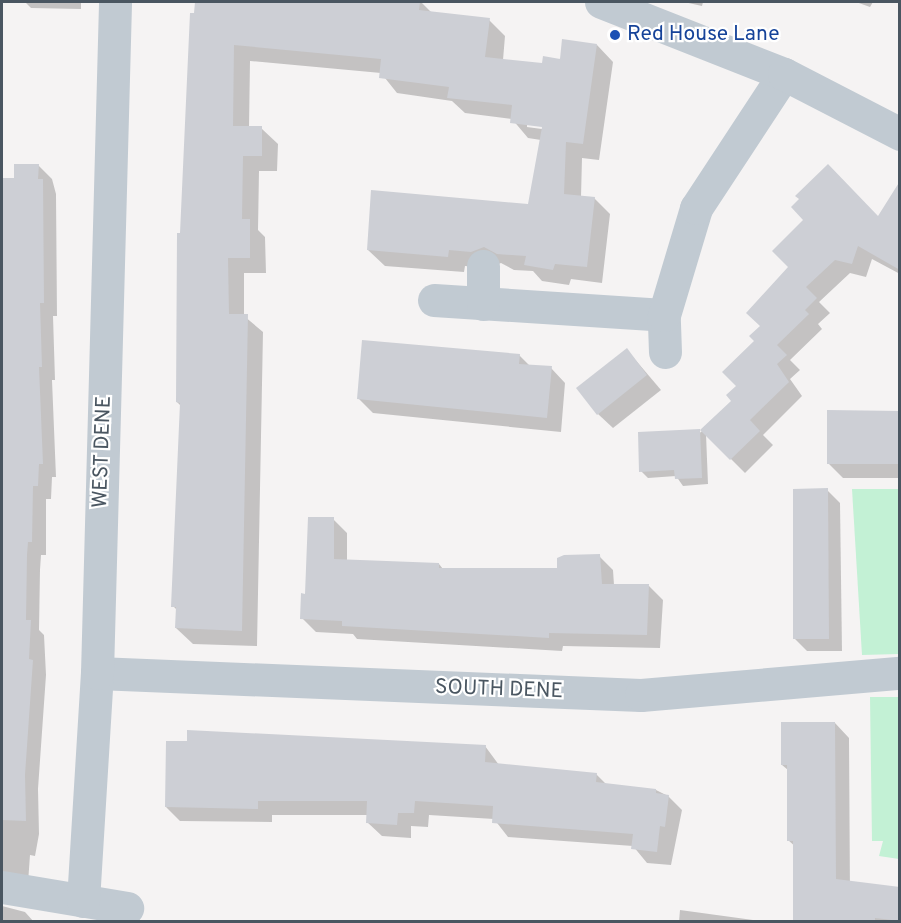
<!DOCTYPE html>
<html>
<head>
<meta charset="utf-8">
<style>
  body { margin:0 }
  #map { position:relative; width:901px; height:923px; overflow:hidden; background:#f5f3f3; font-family:Overpass,sans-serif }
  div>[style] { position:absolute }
  .green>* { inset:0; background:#c3f1d5 }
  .shadow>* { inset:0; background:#0003 }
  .building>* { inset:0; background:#cdcfd5 }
  .minor>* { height:33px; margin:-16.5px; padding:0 16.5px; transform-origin:16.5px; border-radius:16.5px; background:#c1cad2 }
  .tertiary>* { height:33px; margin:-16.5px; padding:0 16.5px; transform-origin:16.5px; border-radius:16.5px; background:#c1cad2 }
  .dots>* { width:16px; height:16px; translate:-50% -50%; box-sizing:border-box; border:3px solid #fff; border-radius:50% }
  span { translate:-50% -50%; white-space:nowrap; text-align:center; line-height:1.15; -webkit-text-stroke:4.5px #fff; paint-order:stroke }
  .transit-label { font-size:21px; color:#164399 }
  .left { translate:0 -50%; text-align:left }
  .street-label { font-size:21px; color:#4a5661 }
  .frame { position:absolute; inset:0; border:3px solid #4a5661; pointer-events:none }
</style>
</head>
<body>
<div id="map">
  <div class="green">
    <i style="clip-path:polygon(852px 489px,899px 489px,899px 654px,862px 655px)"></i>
    <i style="clip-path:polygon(870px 697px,899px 697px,899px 859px,879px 856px,883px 841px,872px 841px)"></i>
  </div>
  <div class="shadow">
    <i style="clip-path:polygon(25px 2px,81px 2px,81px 9px,31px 8px)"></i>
    <i style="clip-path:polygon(evenodd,196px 2px,421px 2px,432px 13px,489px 20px,505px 36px,503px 60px,543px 65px,597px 45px,613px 62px,599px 160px,582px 158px,581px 197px,594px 198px,610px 214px,602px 283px,571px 279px,569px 285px,542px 281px,533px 271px,514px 270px,501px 263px,488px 268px,465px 266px,464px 272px,385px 266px,368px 250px,529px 205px,541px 140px,528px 138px,512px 119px,465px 113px,452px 101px,397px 93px,381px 73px,250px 61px,249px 128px,261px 128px,278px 144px,277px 171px,259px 171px,258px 230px,265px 237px,266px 273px,244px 273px,244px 316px,263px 332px,257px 646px,193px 644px,176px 628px,177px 610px,173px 606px,181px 406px,177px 402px,182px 235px,196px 2px,527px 124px,550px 127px,549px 130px,527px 127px,527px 124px)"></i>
    <i style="clip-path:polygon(684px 2px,703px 2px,702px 6px)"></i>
    <i style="clip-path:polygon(856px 2px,873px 2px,870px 7px)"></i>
    <i style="clip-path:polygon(38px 165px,52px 179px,56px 194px,57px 316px,53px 316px,55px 380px,52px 380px,56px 477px,52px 477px,51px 499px,46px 499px,46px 555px,41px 555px,40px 570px,39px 630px,44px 635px,46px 675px,38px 789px,39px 834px,35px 856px,30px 855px,28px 883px,2px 892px,2px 203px,15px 180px)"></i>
    <i style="clip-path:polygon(900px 209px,900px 274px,872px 259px,866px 277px,850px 273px,819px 302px,830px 313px,818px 324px,822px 329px,790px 360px,800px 370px,790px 379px,802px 396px,763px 435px,773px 445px,745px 473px,706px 434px,708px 484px,683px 486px,676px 476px,648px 478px,641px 471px,701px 432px,733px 401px,756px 341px,752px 336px,879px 218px)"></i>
    <i style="clip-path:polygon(627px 350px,661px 390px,613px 428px,598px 414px)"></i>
    <i style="clip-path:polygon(519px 355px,530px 366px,551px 368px,565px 383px,561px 432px,373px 413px,359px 399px)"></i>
    <i style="clip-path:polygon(828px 411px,900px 411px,900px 478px,843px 478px,828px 463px)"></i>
    <i style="clip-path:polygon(827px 490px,840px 503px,842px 651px,807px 651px,794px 638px)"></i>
    <i style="clip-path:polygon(333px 519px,347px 533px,347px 561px,439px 564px,443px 569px,558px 569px,599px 556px,613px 570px,614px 585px,649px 586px,663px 600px,660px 648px,563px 646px,562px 651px,357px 639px,353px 634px,316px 632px,302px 618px)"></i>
    <i style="clip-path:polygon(835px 723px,849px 738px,850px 896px,788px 840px,788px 770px,782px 765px)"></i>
    <i style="clip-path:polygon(485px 746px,499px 765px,596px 774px,606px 784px,656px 790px,668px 796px,682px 810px,671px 865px,647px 863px,633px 846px,508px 837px,494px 819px,429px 815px,428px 827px,411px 826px,411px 838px,382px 836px,367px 822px,368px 815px,272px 815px,272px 822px,180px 821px,166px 807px)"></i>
    <i style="clip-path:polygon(900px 889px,900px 922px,867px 922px,860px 915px)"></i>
    <i style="clip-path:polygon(2px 906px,25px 912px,34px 922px,2px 922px)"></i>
    <i style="clip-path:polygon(680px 910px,767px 922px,679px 922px)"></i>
  </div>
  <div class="building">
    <i style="clip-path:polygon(195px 2px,420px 2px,419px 10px,490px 18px,485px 57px,542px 63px,543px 56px,560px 59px,562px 39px,597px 44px,583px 144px,566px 142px,564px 194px,595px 197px,587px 267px,555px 264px,553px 270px,524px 265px,526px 256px,497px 254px,484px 247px,471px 252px,449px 250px,448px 257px,367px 250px,371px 190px,528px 204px,542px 127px,510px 123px,512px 105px,447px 98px,449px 87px,379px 78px,381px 59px,234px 45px,233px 126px,262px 126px,262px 156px,243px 156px,242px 219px,250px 219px,250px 258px,228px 258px,229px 314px,248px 314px,242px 631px,175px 628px,176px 607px,171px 607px,180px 403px,176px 402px,177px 233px,180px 233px,190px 13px,194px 13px)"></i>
    <i style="clip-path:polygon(14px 164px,39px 164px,38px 179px,43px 179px,44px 303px,40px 303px,42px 367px,39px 367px,43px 464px,39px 464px,38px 486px,33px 486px,32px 542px,28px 542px,27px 555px,26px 620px,31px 620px,29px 659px,33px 660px,25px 775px,26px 821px,2px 820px,2px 201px,3px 178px,14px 178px)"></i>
    <i style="clip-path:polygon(828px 164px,878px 216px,900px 181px,900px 270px,858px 246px,852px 264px,835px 260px,806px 287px,817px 298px,805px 310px,809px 314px,777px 345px,787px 355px,777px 364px,789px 382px,750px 420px,760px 431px,730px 460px,700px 430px,731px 401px,726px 395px,736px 386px,722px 372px,754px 341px,749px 336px,760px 326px,746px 313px,788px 267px,772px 251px,803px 220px,791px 207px,799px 199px,795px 196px)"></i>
    <i style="clip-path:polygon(362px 340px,520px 354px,519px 364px,552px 366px,547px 418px,357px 399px)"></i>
    <i style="clip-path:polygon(627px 348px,647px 375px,597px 415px,576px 388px)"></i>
    <i style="clip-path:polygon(827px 410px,900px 411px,900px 464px,827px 464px)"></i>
    <i style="clip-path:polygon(700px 429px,702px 478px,675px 479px,674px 470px,639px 472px,638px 432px)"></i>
    <i style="clip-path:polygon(828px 488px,829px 639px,793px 639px,793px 489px)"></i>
    <i style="clip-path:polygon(308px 517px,334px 517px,334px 559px,439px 563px,439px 568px,557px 568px,557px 558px,564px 555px,600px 554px,602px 584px,649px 584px,647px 635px,549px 633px,549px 638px,342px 626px,342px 621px,300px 619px,301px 593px,305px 594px)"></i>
    <i style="clip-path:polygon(781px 722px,835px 722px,836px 879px,900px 887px,900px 921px,875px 918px,875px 921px,793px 921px,793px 841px,787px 841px,787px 765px,781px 765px)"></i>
    <i style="clip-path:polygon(187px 730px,486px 745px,485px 762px,597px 773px,596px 782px,656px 789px,656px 793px,669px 795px,665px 827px,660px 826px,657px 852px,631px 849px,633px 834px,492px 823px,493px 806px,415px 801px,414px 813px,398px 813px,397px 825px,366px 823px,367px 801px,258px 801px,258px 809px,165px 807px,166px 741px,187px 741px)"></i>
  </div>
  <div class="minor">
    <i style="left:434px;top:300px;width:230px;rotate:3.7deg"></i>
    <i style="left:483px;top:304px;width:38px;rotate:-90deg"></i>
    <i style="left:665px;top:352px;width:37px;rotate:-92deg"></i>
    <i style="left:664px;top:315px;width:112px;rotate:-73.3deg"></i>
    <i style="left:696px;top:208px;width:160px;rotate:-56.7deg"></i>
    <i style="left:97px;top:673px;width:544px;rotate:2.32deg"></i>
    <i style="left:641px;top:695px;width:260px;rotate:-4.9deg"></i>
    <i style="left:2px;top:887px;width:127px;rotate:9.5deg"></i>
    <i style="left:83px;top:901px;width:228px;rotate:-86.5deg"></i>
    <i style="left:97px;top:673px;width:671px;rotate:-88.46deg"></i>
  </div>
  <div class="tertiary">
    <i style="left:601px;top:2px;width:197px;rotate:21.5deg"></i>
    <i style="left:784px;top:74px;width:131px;rotate:27.3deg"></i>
  </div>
  <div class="dots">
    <i style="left:615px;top:35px;background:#1a4fb4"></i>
  </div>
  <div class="transit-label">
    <span class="left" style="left:627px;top:35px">Red House Lane</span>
  </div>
  <div class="street-label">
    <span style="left:103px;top:452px;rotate:-88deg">WEST DENE</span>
    <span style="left:499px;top:690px;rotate:2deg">SOUTH DENE</span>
  </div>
  <div class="frame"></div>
</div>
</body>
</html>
